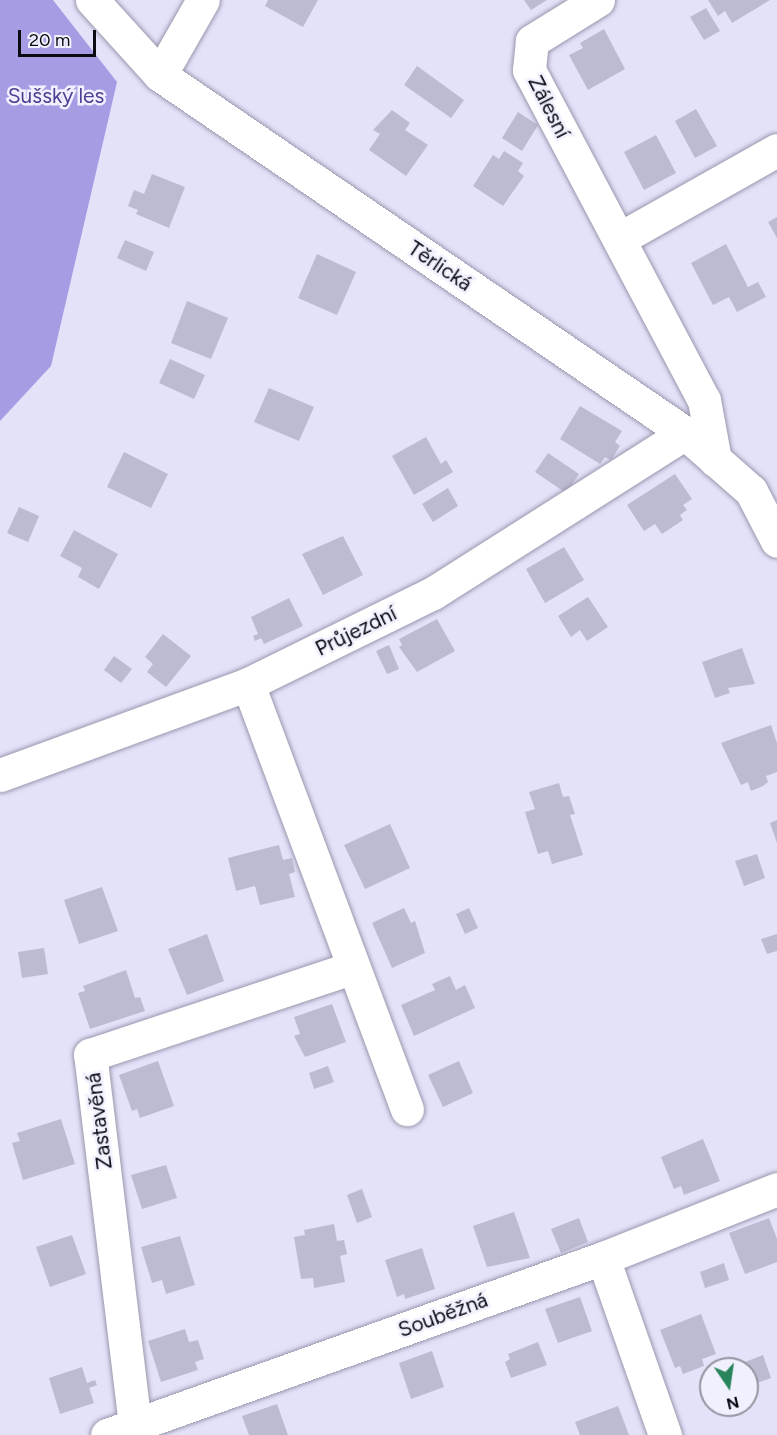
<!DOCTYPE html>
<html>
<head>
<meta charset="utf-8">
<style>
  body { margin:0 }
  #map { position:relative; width:777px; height:1435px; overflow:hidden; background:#e3e2f9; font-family:Figtree,sans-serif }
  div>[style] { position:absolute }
  .forest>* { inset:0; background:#a59de4 }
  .building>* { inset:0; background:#bdbbd2 }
  .roads { filter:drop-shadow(0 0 2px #9997ad) drop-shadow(0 0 2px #9997ad) }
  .minor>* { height:33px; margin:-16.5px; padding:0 16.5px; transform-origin:16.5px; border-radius:16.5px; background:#fff }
  .major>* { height:33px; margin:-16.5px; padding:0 16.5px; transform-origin:16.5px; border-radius:16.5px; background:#fff }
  span { translate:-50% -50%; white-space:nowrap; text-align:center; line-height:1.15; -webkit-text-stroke:5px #f1f0fe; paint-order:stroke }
  .park-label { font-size:21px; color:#4e3d90 }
  .street-label { font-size:21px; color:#0b0b12 }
  .north { position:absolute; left:699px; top:1357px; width:60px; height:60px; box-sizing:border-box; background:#f1f0fe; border:2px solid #9594a0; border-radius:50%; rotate:167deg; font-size:16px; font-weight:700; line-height:24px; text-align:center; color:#0b0b12 }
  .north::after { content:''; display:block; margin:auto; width:21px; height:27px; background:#27845b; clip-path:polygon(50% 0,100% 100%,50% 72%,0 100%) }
  .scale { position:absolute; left:18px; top:30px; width:78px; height:27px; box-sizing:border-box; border:3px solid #0b0b12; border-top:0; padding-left:8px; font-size:18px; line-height:21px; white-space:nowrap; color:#0b0b12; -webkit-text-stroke:4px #f1f0fe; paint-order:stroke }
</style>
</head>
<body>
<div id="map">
  <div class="forest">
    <i style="clip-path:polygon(0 0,53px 0,117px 82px,51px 366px,0 421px)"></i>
  </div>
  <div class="building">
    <i style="clip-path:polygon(268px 0,318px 0,303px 27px,265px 6px)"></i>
    <i style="clip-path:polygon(524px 0,547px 0,531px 10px)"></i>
    <i style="clip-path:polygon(708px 0,770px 0,732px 23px,725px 11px,718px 16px)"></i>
    <i style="clip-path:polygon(706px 8px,720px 31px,704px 40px,690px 17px)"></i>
    <i style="clip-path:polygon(604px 29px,625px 69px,588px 90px,569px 55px,583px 48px,580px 43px)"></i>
    <i style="clip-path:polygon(417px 66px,464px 100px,451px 118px,404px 85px)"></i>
    <i style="clip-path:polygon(696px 109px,717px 146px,695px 158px,675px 121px)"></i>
    <i style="clip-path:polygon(392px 110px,410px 123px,405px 130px,428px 145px,406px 176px,369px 150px,380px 134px,373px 130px)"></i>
    <i style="clip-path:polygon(518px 112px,538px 125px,522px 151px,502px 138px)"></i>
    <i style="clip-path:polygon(656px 135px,676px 173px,644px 190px,624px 152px)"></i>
    <i style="clip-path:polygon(504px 151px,523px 163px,518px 171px,524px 176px,503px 206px,473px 186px,493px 155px,499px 159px)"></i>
    <i style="clip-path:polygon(152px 174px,185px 187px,169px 228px,136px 214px,138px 210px,128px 206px,134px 190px,144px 194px)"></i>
    <i style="clip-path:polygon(777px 217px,777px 238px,768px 222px)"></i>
    <i style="clip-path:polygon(125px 240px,154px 252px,146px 271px,117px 258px)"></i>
    <i style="clip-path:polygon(726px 244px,748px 287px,758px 282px,766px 297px,737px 312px,729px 297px,713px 305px,691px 263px)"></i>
    <i style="clip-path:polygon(317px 254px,356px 272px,337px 315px,298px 298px)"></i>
    <i style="clip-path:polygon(187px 301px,228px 318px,211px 359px,171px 343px)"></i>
    <i style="clip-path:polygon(170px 359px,205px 375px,194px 399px,159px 383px)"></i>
    <i style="clip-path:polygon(269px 388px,314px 407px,299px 441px,254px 422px)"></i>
    <i style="clip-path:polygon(580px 406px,622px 431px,615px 442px,620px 446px,611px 460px,605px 457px,600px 464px,560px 439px)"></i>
    <i style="clip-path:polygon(426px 437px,441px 464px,446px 460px,453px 472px,414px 495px,392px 456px)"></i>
    <i style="clip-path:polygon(124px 452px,168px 474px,151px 508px,107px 487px)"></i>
    <i style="clip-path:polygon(548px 453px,579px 474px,566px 493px,535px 472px)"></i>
    <i style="clip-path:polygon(675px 474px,692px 499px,683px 505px,687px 510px,680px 515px,683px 520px,662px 534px,655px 524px,644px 531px,627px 505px)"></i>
    <i style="clip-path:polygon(448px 488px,458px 506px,433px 522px,422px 504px)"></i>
    <i style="clip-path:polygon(19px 507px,39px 516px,28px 542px,7px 533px)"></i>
    <i style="clip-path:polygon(74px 530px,118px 554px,99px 589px,78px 577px,82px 568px,60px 556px)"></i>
    <i style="clip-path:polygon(343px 536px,363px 575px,323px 595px,302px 554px)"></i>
    <i style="clip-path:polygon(564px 547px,584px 580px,545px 603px,526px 569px)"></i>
    <i style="clip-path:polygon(588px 597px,608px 627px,587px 641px,580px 630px,571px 637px,558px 616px)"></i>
    <i style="clip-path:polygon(289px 598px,303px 626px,264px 644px,261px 638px,255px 641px,253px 636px,258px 634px,251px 617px)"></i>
    <i style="clip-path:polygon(437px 619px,455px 651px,417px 672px,399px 647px,402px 645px,399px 639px)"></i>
    <i style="clip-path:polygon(163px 634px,191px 656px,166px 687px,147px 672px,153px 664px,145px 657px)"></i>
    <i style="clip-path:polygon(389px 645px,399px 669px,387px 674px,376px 651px)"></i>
    <i style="clip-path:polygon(742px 648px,755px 684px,728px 688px,730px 693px,715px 698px,702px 662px)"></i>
    <i style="clip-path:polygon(114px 656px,132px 669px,121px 683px,104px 670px)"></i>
    <i style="clip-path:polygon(771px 725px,777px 743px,777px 772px,766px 776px,768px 782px,763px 786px,751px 791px,748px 782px,741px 785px,721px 743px)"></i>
    <i style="clip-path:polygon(559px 783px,563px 797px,569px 796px,575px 814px,570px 815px,583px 855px,552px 864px,548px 851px,538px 854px,525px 812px,535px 809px,529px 792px)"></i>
    <i style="clip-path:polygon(777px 820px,777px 843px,770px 823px)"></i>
    <i style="clip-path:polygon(390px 824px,410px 868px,365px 889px,344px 845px)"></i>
    <i style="clip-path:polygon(279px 845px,283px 860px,292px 858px,295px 872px,289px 874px,295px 897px,260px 905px,255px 886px,236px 891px,228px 858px)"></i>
    <i style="clip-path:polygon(757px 854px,765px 878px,744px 886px,735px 861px)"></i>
    <i style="clip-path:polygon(102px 887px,118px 931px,79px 944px,64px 900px)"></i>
    <i style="clip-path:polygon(404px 908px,411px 923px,415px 921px,425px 953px,392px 968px,372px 923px)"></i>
    <i style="clip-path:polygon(469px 908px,478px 928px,465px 934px,456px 914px)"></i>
    <i style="clip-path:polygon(207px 934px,224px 981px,187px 995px,168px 949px)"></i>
    <i style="clip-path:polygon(777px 934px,777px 951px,767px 954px,761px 939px)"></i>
    <i style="clip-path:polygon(44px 948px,48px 974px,22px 978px,18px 952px)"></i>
    <i style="clip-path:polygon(126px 970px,135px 998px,140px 997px,145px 1011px,90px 1029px,78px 993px,85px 991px,83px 986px)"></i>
    <i style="clip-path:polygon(450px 976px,456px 990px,465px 985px,475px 1008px,414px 1036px,401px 1005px,435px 990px,432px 984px)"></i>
    <i style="clip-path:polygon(332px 1004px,346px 1042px,305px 1057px,294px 1036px,300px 1034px,294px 1017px)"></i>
    <i style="clip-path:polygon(158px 1061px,174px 1106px,140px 1118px,137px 1109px,132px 1111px,119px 1075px)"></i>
    <i style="clip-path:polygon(459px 1061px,473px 1093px,443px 1107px,428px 1075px)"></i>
    <i style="clip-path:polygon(328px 1066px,334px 1082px,314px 1089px,309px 1073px)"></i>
    <i style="clip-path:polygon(61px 1119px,75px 1164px,23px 1180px,12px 1143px,20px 1141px,17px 1133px)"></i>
    <i style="clip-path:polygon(703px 1139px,720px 1181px,684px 1195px,681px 1186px,674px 1189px,661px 1157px)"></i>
    <i style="clip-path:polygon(166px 1165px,177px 1198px,142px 1209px,131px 1175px)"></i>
    <i style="clip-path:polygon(362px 1189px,372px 1217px,357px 1223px,347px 1195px)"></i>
    <i style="clip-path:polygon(514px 1212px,530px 1258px,487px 1267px,473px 1226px)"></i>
    <i style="clip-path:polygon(579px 1218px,588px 1242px,561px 1253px,551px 1229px)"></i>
    <i style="clip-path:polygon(769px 1218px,777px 1239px,777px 1262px,745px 1274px,729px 1233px)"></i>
    <i style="clip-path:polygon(334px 1224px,337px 1241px,344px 1240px,347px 1254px,340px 1256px,345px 1282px,314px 1288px,313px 1278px,301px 1279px,294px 1237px,305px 1235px,304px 1230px)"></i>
    <i style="clip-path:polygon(72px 1235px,86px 1274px,50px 1287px,36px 1247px)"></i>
    <i style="clip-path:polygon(180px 1236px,195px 1285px,166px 1294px,162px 1280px,152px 1283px,141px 1247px)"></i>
    <i style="clip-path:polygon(422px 1248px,435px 1289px,405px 1299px,404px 1294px,397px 1297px,385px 1260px)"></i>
    <i style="clip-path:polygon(724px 1263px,729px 1280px,705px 1288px,700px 1272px)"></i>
    <i style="clip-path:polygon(580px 1297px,592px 1331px,558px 1343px,545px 1309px)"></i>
    <i style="clip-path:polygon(701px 1314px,716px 1354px,702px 1359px,704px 1366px,683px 1374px,680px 1366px,675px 1368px,660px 1330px)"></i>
    <i style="clip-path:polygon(185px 1329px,189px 1342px,198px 1340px,204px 1359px,195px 1362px,198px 1370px,161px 1382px,148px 1341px)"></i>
    <i style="clip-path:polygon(538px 1342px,547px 1365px,511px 1378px,505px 1362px,510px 1359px,508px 1354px)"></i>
    <i style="clip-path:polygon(432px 1351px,444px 1387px,411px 1399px,399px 1363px)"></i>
    <i style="clip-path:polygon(763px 1355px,771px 1378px,748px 1386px,747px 1369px,742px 1369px,740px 1364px)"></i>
    <i style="clip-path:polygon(82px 1367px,87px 1383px,95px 1380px,97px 1385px,89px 1388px,94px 1403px,60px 1414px,49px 1378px)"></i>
    <i style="clip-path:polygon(277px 1404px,288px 1435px,249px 1435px,242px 1416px)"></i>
    <i style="clip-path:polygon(618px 1406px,629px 1435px,580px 1435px,575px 1422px)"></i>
  </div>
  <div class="roads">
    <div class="minor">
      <i style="left:598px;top:0;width:78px;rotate:148.2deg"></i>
      <i style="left:532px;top:41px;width:29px;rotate:96deg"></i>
      <i style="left:529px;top:70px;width:374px;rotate:62.1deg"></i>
      <i style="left:704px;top:400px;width:61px;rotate:79.6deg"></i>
      <i style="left:160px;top:75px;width:86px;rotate:-60.2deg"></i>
      <i style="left:619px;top:239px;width:181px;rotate:-29.4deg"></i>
      <i style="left:248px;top:684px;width:454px;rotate:69.5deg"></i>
      <i style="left:0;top:775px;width:264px;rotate:-20.1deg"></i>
      <i style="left:248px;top:684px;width:206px;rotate:-26.2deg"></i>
      <i style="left:433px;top:593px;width:299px;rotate:-32.4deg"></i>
      <i style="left:603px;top:1258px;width:188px;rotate:70.7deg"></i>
      <i style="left:135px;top:1425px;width:373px;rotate:-96.9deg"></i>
      <i style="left:90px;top:1055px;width:276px;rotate:-18.4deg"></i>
      <i style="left:107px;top:1435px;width:527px;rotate:-19.64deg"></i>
      <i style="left:603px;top:1258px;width:187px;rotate:-21.6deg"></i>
    </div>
    <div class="major">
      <i style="left:92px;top:0;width:101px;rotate:47.8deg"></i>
      <i style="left:160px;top:75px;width:635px;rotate:34.29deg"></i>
      <i style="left:685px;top:433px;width:88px;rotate:41.3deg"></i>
      <i style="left:751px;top:491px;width:56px;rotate:62.5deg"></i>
    </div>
  </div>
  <div class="park-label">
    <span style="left:56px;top:96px">Sušský les</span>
  </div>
  <div class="street-label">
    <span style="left:549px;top:107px;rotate:63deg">Zálesní</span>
    <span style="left:440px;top:266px;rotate:34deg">Těrlická</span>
    <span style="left:356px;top:631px;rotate:-26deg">Průjezdní</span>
    <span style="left:99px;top:1121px;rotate:-97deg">Zastavěná</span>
    <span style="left:443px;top:1315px;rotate:-20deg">Souběžná</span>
  </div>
  <div class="north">N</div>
  <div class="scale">20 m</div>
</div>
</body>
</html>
